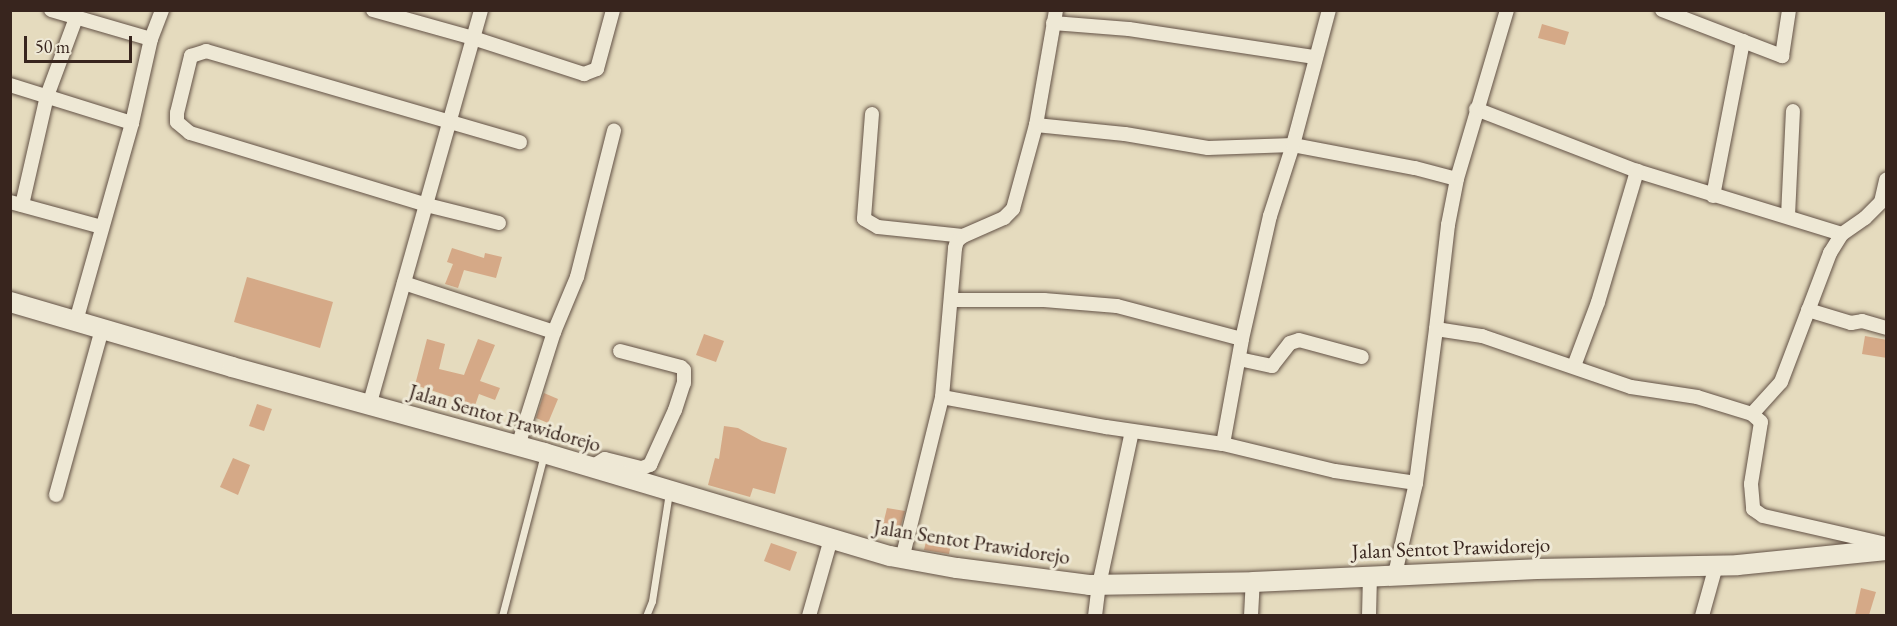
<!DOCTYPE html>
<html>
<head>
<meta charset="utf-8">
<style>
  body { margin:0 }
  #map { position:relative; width:1897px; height:626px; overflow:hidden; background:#e5dbbe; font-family:"EB Garamond",serif }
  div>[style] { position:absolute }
  .building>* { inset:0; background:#d5a987 }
  .roads { filter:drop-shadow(0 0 2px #635246) drop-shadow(0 0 2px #635246) }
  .service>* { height:7px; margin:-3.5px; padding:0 3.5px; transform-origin:3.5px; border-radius:3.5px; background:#eee8d5 }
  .minor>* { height:14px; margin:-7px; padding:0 7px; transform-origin:7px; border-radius:7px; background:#eee8d5 }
  .secondary>* { height:20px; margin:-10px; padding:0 10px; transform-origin:10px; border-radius:10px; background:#eee8d5 }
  span { translate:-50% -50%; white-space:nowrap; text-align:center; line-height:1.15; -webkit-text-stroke:6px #eee8d5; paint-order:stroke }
  .street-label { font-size:21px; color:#38251e }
  .frame { position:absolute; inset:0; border:12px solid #38251e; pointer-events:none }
  .scale { position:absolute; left:24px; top:36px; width:108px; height:27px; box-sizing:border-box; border:3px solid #38251e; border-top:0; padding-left:8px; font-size:18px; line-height:21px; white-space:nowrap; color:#38251e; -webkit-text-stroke:4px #eee8d5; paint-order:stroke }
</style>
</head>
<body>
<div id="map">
  <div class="building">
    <i style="clip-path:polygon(1542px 24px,1569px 32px,1565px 45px,1538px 38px)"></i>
    <i style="clip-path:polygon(452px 248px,484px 258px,485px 253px,502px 257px,496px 278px,464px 270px,458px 288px,445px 284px,453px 264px,447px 262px)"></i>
    <i style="clip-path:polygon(247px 277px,333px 302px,320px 348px,234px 322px)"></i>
    <i style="clip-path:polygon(704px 334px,724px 341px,716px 362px,696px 355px)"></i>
    <i style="clip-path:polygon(1865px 336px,1887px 340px,1887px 358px,1862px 354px)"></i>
    <i style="clip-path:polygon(427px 339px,445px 344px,439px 369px,464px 375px,478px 339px,495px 345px,480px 381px,500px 388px,495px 400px,479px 394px,472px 414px,460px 410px,464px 401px,415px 385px)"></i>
    <i style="clip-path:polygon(544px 393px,558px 399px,548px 423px,536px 418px)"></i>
    <i style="clip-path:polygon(257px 404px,272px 409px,264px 431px,249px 426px)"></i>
    <i style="clip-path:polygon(724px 426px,738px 428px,762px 441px,787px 448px,775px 494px,753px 488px,750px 497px,708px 485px,715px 458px,719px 459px)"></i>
    <i style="clip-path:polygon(233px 458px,250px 465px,238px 495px,220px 487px)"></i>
    <i style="clip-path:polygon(887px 508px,905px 511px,898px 536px,881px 533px)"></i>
    <i style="clip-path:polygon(928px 533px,952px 539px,949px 554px,924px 550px)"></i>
    <i style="clip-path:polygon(771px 543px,797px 552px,790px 571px,764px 561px)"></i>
    <i style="clip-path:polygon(1861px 588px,1876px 592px,1869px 615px,1855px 615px)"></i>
  </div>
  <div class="roads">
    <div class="service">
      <i style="left:502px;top:616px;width:166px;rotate:-75.4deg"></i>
      <i style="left:646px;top:616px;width:16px;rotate:-68deg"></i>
      <i style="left:652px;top:601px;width:109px;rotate:-81.1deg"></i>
    </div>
    <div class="minor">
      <i style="left:51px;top:10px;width:104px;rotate:16.2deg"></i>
      <i style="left:373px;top:10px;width:104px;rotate:15.6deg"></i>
      <i style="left:473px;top:38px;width:117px;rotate:18deg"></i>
      <i style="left:584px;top:74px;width:14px;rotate:-21deg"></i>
      <i style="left:597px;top:69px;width:61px;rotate:-74.8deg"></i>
      <i style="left:1507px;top:10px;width:176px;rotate:106.5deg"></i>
      <i style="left:1457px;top:179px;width:47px;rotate:101.1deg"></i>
      <i style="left:1448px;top:225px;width:105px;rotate:96.6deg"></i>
      <i style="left:1436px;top:329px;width:47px;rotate:8.7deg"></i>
      <i style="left:1482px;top:336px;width:157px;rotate:18.9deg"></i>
      <i style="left:1631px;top:387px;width:67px;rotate:8.6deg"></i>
      <i style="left:1697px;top:397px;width:58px;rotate:17.2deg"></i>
      <i style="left:1752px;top:414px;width:12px;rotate:42deg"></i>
      <i style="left:1761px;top:422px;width:63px;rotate:99.2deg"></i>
      <i style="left:1751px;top:484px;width:25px;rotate:85deg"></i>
      <i style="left:1753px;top:509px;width:12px;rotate:35deg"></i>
      <i style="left:1763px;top:516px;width:126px;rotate:12.8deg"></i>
      <i style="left:1662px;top:10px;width:129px;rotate:21deg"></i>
      <i style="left:1782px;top:56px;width:47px;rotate:-81.3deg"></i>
      <i style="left:1053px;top:23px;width:76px;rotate:4.5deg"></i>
      <i style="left:1129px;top:29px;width:188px;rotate:8.6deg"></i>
      <i style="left:10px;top:85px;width:128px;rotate:17.3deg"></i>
      <i style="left:1476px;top:109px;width:173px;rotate:21.1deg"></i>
      <i style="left:1637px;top:171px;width:214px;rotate:17.1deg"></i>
      <i style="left:872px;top:114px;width:105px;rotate:94.4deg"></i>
      <i style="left:864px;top:219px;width:16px;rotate:30deg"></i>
      <i style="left:878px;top:227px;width:85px;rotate:6deg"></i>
      <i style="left:1036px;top:125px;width:89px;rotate:5.8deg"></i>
      <i style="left:1125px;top:134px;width:84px;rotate:9.6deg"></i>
      <i style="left:1208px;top:148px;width:85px;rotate:-2deg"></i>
      <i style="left:1293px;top:145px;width:124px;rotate:10.7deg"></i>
      <i style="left:1415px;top:168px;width:43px;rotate:14.7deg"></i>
      <i style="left:1713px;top:196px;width:158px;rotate:-79deg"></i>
      <i style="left:10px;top:202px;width:95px;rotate:15.2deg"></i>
      <i style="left:22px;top:205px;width:112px;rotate:-77.1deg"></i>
      <i style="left:47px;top:96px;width:83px;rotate:-69.6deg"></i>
      <i style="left:1788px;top:216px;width:105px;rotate:-87.3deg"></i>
      <i style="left:499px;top:223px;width:74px;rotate:-166deg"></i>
      <i style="left:427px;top:205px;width:248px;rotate:-163.1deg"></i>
      <i style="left:190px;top:133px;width:17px;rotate:-140deg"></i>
      <i style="left:177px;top:122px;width:9px;rotate:-90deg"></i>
      <i style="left:177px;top:113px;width:59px;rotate:-76.2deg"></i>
      <i style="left:191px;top:56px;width:16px;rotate:-18deg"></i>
      <i style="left:206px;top:51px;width:327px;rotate:16.2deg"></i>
      <i style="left:404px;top:283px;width:158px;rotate:18.1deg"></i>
      <i style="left:951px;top:300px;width:93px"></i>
      <i style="left:1044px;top:300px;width:73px;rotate:4.7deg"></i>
      <i style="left:1117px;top:306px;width:129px;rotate:14.8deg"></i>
      <i style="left:1808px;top:310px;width:45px;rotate:16.8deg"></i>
      <i style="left:1851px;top:323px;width:11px;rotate:-10deg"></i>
      <i style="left:1862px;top:321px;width:25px;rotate:16deg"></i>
      <i style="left:76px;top:321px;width:206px;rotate:-74.2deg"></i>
      <i style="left:132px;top:123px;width:86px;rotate:-77.3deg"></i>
      <i style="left:151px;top:39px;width:31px;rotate:-69deg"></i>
      <i style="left:1239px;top:359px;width:34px;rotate:12deg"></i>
      <i style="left:1272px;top:366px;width:29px;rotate:-52deg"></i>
      <i style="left:1290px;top:343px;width:9px;rotate:-18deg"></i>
      <i style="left:1299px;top:340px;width:65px;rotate:15.1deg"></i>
      <i style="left:1574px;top:366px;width:68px;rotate:-69.4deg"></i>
      <i style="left:1598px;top:302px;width:137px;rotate:-73.4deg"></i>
      <i style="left:942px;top:397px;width:167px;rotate:10.4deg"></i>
      <i style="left:1106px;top:427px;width:118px;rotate:8.3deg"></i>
      <i style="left:1223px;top:444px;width:107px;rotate:-79.7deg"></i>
      <i style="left:1242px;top:339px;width:126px;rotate:-77.2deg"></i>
      <i style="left:1270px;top:216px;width:75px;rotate:-72.1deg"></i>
      <i style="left:1293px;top:145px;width:140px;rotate:-75.1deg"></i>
      <i style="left:369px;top:406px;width:412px;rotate:-74.2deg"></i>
      <i style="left:1752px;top:414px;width:43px;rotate:-47.8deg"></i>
      <i style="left:1781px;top:382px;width:138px;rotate:-69.2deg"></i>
      <i style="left:1830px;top:253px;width:22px;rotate:-58deg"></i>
      <i style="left:1842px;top:234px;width:28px;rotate:-35deg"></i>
      <i style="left:1865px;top:218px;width:23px;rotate:-45deg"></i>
      <i style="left:1881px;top:202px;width:23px;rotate:-77deg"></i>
      <i style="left:1223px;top:444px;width:115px;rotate:13.6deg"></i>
      <i style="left:1335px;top:471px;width:82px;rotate:8.4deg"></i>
      <i style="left:518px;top:446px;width:120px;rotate:-72.5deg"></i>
      <i style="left:554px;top:332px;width:60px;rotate:-67.3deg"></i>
      <i style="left:577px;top:277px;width:151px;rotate:-75.8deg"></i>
      <i style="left:592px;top:467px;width:15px;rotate:-32deg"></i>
      <i style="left:605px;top:459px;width:38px;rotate:14deg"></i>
      <i style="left:642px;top:468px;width:9px;rotate:-21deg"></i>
      <i style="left:650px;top:465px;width:60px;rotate:-65.6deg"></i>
      <i style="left:675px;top:410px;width:28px;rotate:-72deg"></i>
      <i style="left:684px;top:383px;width:13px;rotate:-90deg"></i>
      <i style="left:684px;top:370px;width:4px;rotate:-135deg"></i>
      <i style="left:681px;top:367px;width:63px;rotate:-165.3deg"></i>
      <i style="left:56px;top:495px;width:172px;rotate:-74.5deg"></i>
      <i style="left:902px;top:559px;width:167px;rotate:-76.1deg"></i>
      <i style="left:942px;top:397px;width:150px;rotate:-85deg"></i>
      <i style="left:955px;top:248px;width:7px;rotate:-74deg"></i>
      <i style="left:957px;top:241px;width:8px;rotate:-40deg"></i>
      <i style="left:963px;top:236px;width:45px;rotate:-23.7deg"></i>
      <i style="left:1004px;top:218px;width:13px;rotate:-45deg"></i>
      <i style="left:1013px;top:209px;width:87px;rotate:-74.7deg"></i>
      <i style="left:1036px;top:125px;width:117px;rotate:-80.1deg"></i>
      <i style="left:1395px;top:574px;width:93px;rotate:-77deg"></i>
      <i style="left:1416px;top:483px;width:155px;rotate:-82.6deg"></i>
      <i style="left:809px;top:616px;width:80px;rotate:-74.1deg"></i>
      <i style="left:1095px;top:616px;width:31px;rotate:-83deg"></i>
      <i style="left:1099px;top:585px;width:157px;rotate:-77.9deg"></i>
      <i style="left:1251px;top:616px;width:34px;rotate:-87deg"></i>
      <i style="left:1369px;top:616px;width:41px;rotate:-88.6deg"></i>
      <i style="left:1702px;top:616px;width:52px;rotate:-74.4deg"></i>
    </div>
    <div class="secondary">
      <i style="left:10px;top:302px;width:231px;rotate:16.3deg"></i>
      <i style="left:232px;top:367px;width:324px;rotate:15.4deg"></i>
      <i style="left:544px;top:453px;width:361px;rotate:16.6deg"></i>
      <i style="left:890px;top:556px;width:68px;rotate:10.2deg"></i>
      <i style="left:957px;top:568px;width:133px;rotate:7.3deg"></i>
      <i style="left:1089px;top:585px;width:164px;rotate:-1deg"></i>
      <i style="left:1253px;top:582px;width:284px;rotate:-2.6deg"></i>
      <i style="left:1537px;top:569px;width:201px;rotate:-1.1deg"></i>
      <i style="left:1738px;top:565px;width:149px;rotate:-5.8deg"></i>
    </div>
  </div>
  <div class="street-label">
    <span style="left:505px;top:418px;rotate:16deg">Jalan Sentot Prawidorejo</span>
    <span style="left:972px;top:542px;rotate:9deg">Jalan Sentot Prawidorejo</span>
    <span style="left:1451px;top:548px;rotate:-2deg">Jalan Sentot Prawidorejo</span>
  </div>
  <div class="frame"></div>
  <div class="scale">50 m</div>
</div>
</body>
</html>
